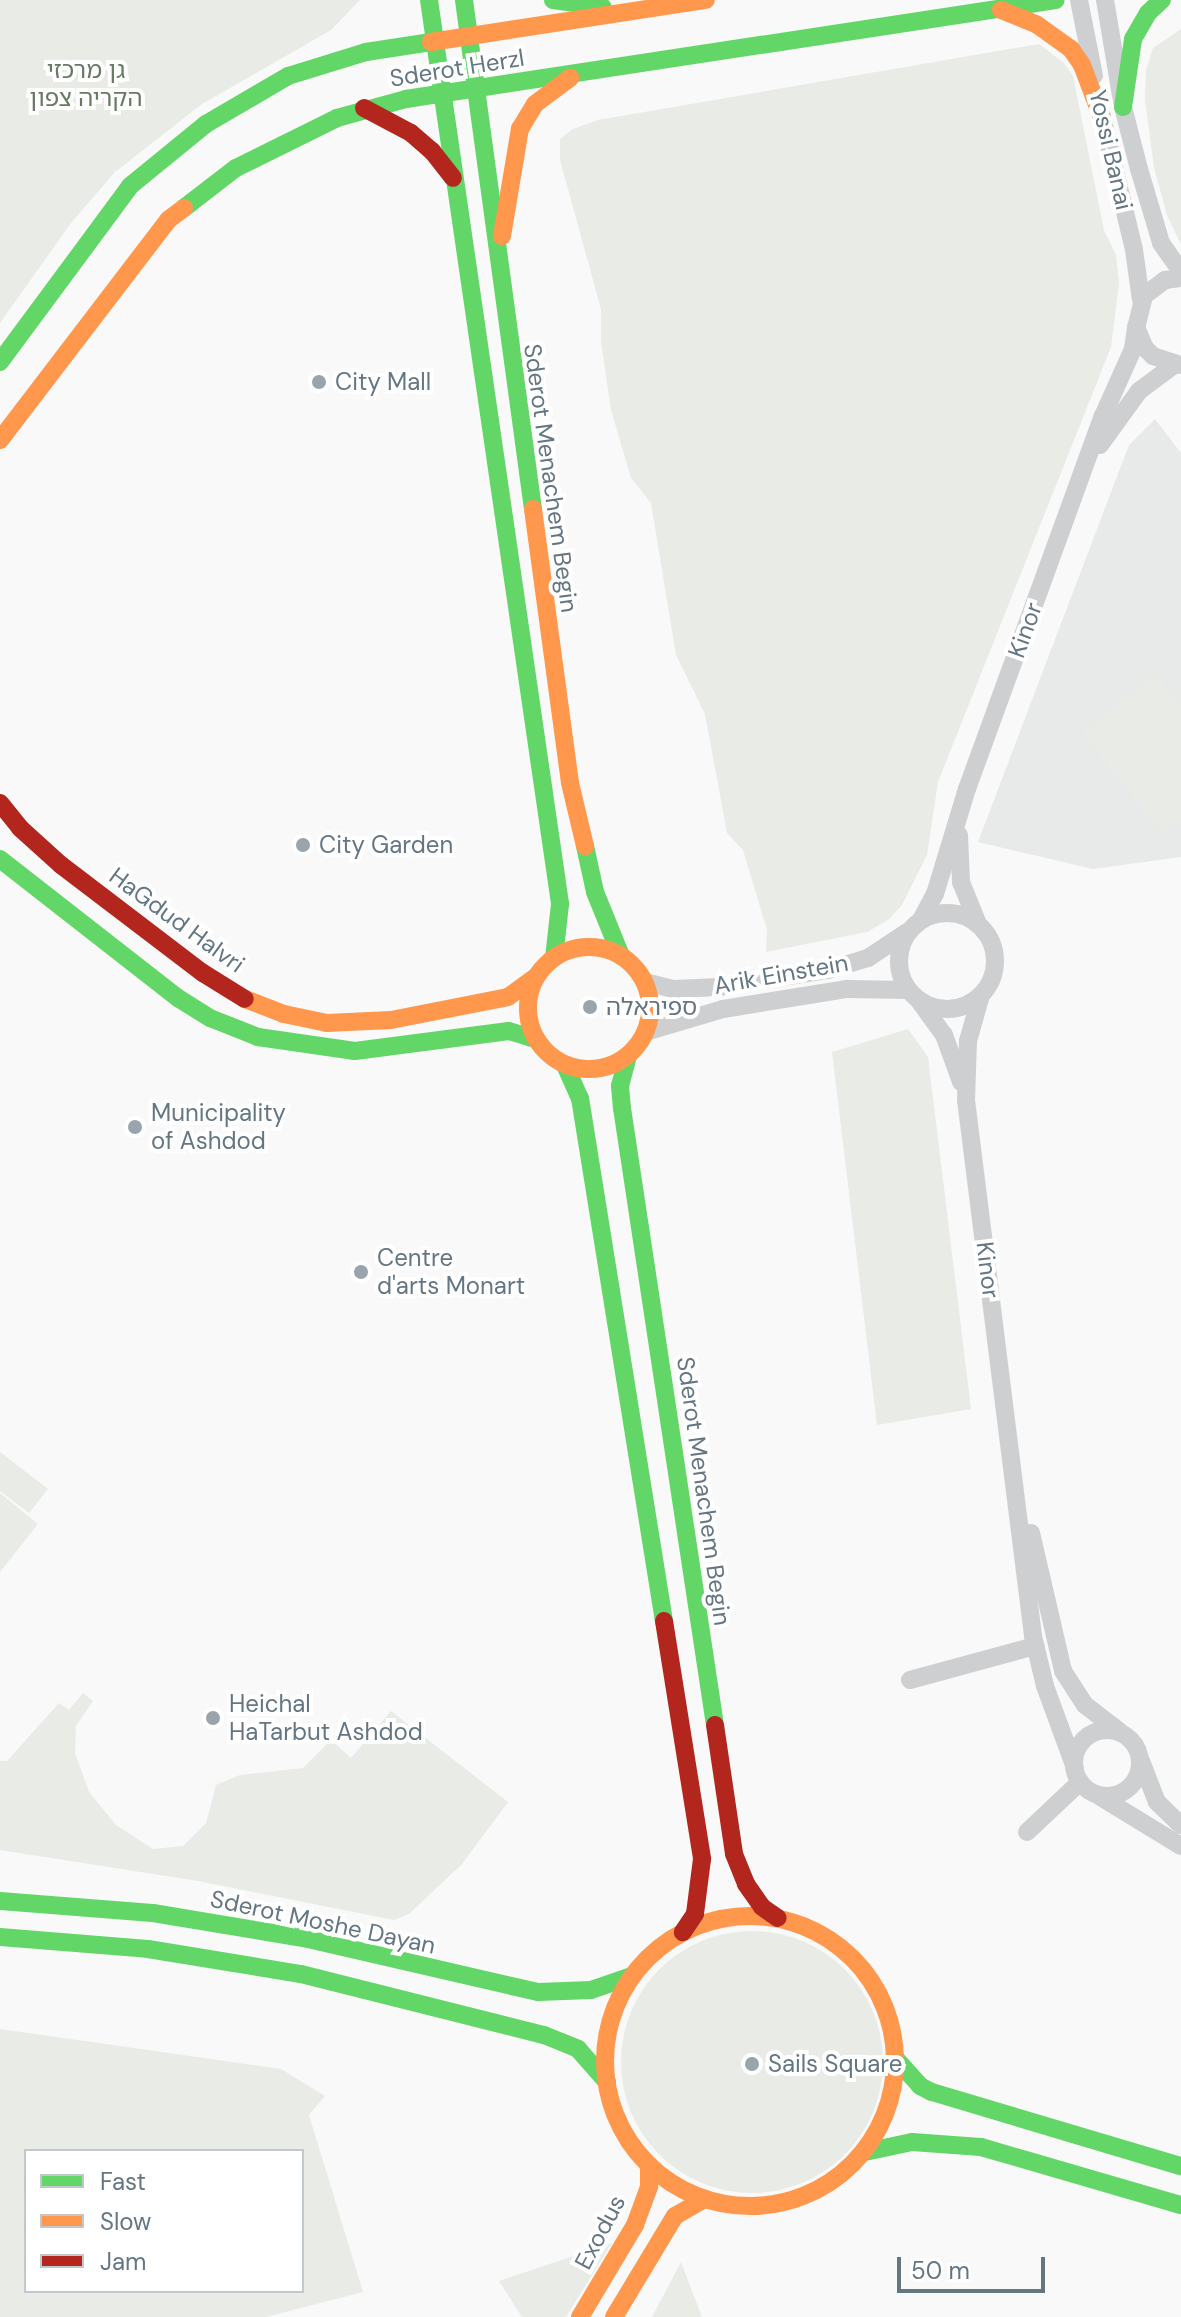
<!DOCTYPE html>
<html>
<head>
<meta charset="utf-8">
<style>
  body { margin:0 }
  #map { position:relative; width:1181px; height:2317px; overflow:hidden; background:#f9f9f9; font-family:"DM Sans","Noto Sans Hebrew",sans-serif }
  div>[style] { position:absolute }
  .built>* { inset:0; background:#e8e9e9 }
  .green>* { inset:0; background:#e8ebe6 }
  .round { border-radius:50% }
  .street>* { height:18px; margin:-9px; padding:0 9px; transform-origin:9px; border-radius:9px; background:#cecfd0 }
  .street>.ring { margin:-9px; padding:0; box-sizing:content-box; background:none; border:18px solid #cecfd0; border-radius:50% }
  .fast>* { height:18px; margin:-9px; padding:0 9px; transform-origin:9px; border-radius:9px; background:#63d668 }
  .slow>* { height:18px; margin:-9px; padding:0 9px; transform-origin:9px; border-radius:9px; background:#ff974d }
  .slow>.ring { margin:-9px; padding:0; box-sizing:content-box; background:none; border:18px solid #ff974d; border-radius:50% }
  .jam>* { height:18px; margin:-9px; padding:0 9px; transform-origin:9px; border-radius:9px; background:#b3261e }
  .dots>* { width:22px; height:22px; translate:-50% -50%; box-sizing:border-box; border:4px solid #fff; border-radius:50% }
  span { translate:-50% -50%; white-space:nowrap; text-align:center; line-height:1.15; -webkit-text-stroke:8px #fff; paint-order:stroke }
  .street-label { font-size:24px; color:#657683 }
  .park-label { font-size:24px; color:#687a64 }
  .poi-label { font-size:24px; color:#657683 }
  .left { translate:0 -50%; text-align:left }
  .legend { position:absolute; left:24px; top:2149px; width:280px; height:144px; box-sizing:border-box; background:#fff; border:2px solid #c1c8cd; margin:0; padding:10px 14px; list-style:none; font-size:24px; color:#657683 }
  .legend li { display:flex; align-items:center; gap:16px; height:40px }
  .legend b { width:40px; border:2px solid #c1c8cd }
  .scale { position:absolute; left:897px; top:2257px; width:148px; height:36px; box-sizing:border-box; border:4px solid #657683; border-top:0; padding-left:10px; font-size:24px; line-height:28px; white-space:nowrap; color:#657683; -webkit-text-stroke:6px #fff; paint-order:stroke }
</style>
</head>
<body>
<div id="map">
  <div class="built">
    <i style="clip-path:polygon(1155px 419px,1181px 453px,1181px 857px,1093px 869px,978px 842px,1129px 445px)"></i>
  </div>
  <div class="green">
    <i style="clip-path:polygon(0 0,360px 0,331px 30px,202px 104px,115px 172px,71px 223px,0 323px)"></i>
    <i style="clip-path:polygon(1181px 29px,1181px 245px,1167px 215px,1154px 168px,1145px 100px,1146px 70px,1153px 48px)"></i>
    <i style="clip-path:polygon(1039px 44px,1064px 63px,1073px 76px,1104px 230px,1116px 255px,1119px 283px,1111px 347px,938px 782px,927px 855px,902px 905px,888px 920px,867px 932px,766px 952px,767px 930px,743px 850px,727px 833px,705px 714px,676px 655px,651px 503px,631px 478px,611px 410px,601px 342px,601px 309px,560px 160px,560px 139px,573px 129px,598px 120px)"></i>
    <i style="clip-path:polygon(1155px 674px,1181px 707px,1181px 821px,1163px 835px,1082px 733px)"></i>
    <i style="clip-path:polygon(908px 1029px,928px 1057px,971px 1409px,877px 1425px,832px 1052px)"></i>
    <i style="clip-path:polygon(0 1452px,48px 1489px,29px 1513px,0 1491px)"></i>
    <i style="clip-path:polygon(0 1493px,38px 1524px,0 1572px)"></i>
    <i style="clip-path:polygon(83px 1693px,93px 1701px,76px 1726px,75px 1753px,89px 1792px,116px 1825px,153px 1849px,183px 1846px,206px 1823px,216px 1785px,240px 1775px,303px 1768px,331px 1740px,351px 1758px,391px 1711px,508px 1802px,462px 1864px,409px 1914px,394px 1920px,198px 1881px,0 1850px,0 1761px,7px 1761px,59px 1703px,69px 1710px)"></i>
    <i class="round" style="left:621px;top:1931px;width:262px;height:262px"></i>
    <i style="clip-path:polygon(evenodd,0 2029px,281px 2069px,325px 2096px,309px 2115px,363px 2292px,266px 2317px,0 2317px,0 2029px,26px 2151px,302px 2151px,302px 2291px,26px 2291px,26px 2151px)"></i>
    <i style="clip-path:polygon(612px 2243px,566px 2317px,522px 2317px,499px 2281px)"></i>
    <i style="clip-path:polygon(681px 2262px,702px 2317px,652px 2317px)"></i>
  </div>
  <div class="street">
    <i style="left:1079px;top:0;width:77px;rotate:78.8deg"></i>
    <i style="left:1105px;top:0;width:109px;rotate:80.5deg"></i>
    <i style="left:1123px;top:107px;width:64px;rotate:75.5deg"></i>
    <i style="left:1139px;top:169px;width:77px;rotate:73.4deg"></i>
    <i style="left:1161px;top:243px;width:35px;rotate:55deg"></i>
    <i style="left:1100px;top:109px;width:145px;rotate:76.4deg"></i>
    <i style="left:1134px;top:250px;width:50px;rotate:82deg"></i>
    <i style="left:1181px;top:278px;width:16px;rotate:173deg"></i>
    <i style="left:1165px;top:280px;width:26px;rotate:143deg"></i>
    <i style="left:1144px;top:296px;width:32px;rotate:104deg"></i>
    <i style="left:1136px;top:327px;width:23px;rotate:67deg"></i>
    <i style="left:1145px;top:348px;width:11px;rotate:45deg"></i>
    <i style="left:1153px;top:356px;width:29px;rotate:18deg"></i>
    <i style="left:1100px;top:445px;width:67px;rotate:-54.2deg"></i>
    <i style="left:1139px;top:391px;width:44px;rotate:-36.6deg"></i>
    <i style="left:959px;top:835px;width:47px;rotate:87.6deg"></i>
    <i style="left:961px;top:882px;width:45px;rotate:68deg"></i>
    <i class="ring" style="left:899px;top:913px;width:78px;height:78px"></i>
    <i style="left:921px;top:920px;width:30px;rotate:-62deg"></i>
    <i style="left:935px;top:894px;width:110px;rotate:-73.1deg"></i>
    <i style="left:967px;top:789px;width:397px;rotate:-70deg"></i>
    <i style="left:1103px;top:416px;width:73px;rotate:-65.9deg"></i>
    <i style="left:1133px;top:349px;width:22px;rotate:-82deg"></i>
    <i style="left:645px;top:982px;width:30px;rotate:14deg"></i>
    <i style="left:674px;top:989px;width:45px;rotate:-2.5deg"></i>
    <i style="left:719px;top:987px;width:110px;rotate:-8.9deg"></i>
    <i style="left:828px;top:970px;width:42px;rotate:-16.7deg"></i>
    <i style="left:868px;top:958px;width:47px;rotate:-33.7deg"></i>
    <i style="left:981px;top:995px;width:48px;rotate:105.8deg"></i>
    <i style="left:968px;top:1041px;width:59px;rotate:91.9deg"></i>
    <i style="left:966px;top:1100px;width:540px;rotate:82.87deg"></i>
    <i style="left:1033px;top:1636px;width:51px;rotate:76.5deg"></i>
    <i style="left:1045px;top:1686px;width:87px;rotate:69.9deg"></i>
    <i style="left:920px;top:1002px;width:41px;rotate:54deg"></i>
    <i style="left:944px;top:1035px;width:50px;rotate:70.1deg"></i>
    <i style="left:646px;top:1032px;width:80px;rotate:-16.6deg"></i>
    <i style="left:723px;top:1009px;width:126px;rotate:-9.2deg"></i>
    <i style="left:847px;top:989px;width:61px;rotate:0.9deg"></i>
    <i style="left:1031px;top:1533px;width:142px;rotate:76.9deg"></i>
    <i style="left:1063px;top:1671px;width:40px;rotate:57.1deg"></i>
    <i style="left:1085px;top:1705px;width:43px;rotate:37.4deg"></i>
    <i style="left:910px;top:1680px;width:130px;rotate:-15.2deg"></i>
    <i class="ring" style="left:1074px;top:1730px;width:48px;height:48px"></i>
    <i style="left:1141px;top:1761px;width:44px;rotate:68.7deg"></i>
    <i style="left:1157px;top:1802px;width:33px;rotate:44deg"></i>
    <i style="left:1099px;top:1796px;width:96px;rotate:31.4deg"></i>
    <i style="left:1027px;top:1832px;width:73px;rotate:-43.3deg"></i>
  </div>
  <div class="fast">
    <i style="left:429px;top:0;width:913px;rotate:81.75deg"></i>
    <i style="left:560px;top:904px;width:54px;rotate:96.3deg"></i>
    <i style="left:464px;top:0;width:514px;rotate:82.28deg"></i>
    <i style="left:553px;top:0;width:50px;rotate:8deg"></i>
    <i style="left:1123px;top:107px;width:69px;rotate:-81.6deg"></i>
    <i style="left:1133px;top:39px;width:30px;rotate:-60deg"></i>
    <i style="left:1148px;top:13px;width:19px;rotate:-43deg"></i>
    <i style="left:184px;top:208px;width:66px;rotate:-37.6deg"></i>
    <i style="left:236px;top:168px;width:113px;rotate:-26.3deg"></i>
    <i style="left:337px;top:118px;width:72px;rotate:-15.4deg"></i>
    <i style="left:406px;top:99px;width:657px;rotate:-8.66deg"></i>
    <i style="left:0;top:362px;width:219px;rotate:-53.5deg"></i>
    <i style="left:130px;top:186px;width:98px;rotate:-39.2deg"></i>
    <i style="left:206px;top:124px;width:95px;rotate:-30.3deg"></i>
    <i style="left:288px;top:76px;width:82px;rotate:-17.1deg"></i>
    <i style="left:366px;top:52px;width:66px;rotate:-8.7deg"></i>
    <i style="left:585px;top:846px;width:47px;rotate:77.7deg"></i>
    <i style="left:595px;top:892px;width:69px;rotate:67.9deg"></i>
    <i style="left:0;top:859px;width:226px;rotate:38deg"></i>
    <i style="left:178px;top:998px;width:38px;rotate:32deg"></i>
    <i style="left:210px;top:1018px;width:52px;rotate:21.6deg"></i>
    <i style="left:258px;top:1037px;width:98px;rotate:8.2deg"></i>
    <i style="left:355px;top:1051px;width:155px;rotate:-7.4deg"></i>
    <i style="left:509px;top:1031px;width:28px;rotate:17deg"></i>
    <i style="left:628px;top:1056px;width:31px;rotate:105deg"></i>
    <i style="left:620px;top:1086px;width:22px;rotate:85deg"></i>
    <i style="left:622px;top:1108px;width:624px;rotate:81.43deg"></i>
    <i style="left:565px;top:1065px;width:36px;rotate:66deg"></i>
    <i style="left:580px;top:1098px;width:530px;rotate:80.88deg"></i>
    <i style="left:0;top:1901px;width:153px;rotate:4.5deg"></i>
    <i style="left:153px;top:1913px;width:157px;rotate:9.5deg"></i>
    <i style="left:308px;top:1939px;width:236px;rotate:13deg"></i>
    <i style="left:538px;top:1992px;width:53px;rotate:-2.2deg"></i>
    <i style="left:591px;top:1990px;width:43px;rotate:-18.9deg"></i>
    <i style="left:0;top:1937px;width:148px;rotate:4.6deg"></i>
    <i style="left:148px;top:1949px;width:155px;rotate:9.3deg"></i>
    <i style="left:301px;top:1974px;width:251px;rotate:14.1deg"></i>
    <i style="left:544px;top:2035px;width:37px;rotate:22deg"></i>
    <i style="left:578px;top:2049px;width:44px;rotate:48.7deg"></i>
    <i style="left:896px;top:2059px;width:36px;rotate:48deg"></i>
    <i style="left:920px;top:2086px;width:13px;rotate:27deg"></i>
    <i style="left:932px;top:2092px;width:260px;rotate:16.6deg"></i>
    <i style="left:865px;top:2152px;width:48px;rotate:-12deg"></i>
    <i style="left:912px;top:2142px;width:69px;rotate:4.1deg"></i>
    <i style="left:981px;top:2147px;width:208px;rotate:16.2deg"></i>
  </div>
  <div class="slow">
    <i style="left:1001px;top:10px;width:38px;rotate:22deg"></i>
    <i style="left:1036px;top:24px;width:43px;rotate:35.5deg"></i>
    <i style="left:1071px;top:49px;width:19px;rotate:55deg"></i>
    <i style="left:1082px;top:65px;width:57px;rotate:69.3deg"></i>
    <i style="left:431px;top:42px;width:278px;rotate:-8.7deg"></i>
    <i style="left:502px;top:236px;width:109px;rotate:-80.5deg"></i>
    <i style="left:520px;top:129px;width:29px;rotate:-59deg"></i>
    <i style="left:535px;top:104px;width:44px;rotate:-36.6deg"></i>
    <i style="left:0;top:440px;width:277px;rotate:-52.6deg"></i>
    <i style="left:168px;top:220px;width:20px;rotate:-37deg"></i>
    <i style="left:533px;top:509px;width:276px;rotate:82.3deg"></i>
    <i style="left:570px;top:783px;width:65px;rotate:76.6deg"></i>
    <i class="ring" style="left:528px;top:947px;width:104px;height:104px"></i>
    <i style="left:245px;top:999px;width:42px;rotate:21deg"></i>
    <i style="left:284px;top:1014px;width:44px;rotate:11.8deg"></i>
    <i style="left:327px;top:1023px;width:64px;rotate:-2.7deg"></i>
    <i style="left:391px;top:1020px;width:119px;rotate:-11.1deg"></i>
    <i style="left:508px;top:997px;width:34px;rotate:-36deg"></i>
    <i class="ring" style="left:605px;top:1916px;width:272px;height:272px"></i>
    <i style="left:580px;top:2317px;width:107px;rotate:-59.1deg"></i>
    <i style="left:635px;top:2225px;width:40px;rotate:-69.8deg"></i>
    <i style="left:649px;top:2187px;width:22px;rotate:-90deg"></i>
    <i style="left:614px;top:2317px;width:118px;rotate:-58.9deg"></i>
    <i style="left:675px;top:2216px;width:34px;rotate:-30deg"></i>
  </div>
  <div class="jam">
    <i style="left:364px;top:108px;width:53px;rotate:28deg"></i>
    <i style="left:411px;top:133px;width:28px;rotate:41deg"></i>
    <i style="left:432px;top:151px;width:34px;rotate:52deg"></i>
    <i style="left:0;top:803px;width:32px;rotate:51deg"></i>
    <i style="left:20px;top:828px;width:55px;rotate:42.1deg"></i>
    <i style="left:61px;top:865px;width:178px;rotate:37.3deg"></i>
    <i style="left:203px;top:973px;width:49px;rotate:31.8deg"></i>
    <i style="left:664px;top:1621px;width:241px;rotate:80.9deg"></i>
    <i style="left:702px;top:1859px;width:55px;rotate:97.3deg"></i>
    <i style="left:695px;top:1914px;width:22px;rotate:124deg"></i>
    <i style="left:715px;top:1725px;width:130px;rotate:81.6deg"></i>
    <i style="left:734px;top:1854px;width:32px;rotate:68deg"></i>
    <i style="left:746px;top:1884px;width:28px;rotate:55deg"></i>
    <i style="left:762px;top:1907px;width:19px;rotate:35deg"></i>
  </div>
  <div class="dots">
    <i style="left:319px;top:382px;background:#99a4ac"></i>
    <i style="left:303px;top:845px;background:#99a4ac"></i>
    <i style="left:590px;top:1007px;background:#99a4ac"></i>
    <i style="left:135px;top:1127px;background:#99a4ac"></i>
    <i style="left:361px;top:1272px;background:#99a4ac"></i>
    <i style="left:213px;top:1718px;background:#99a4ac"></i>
    <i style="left:752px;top:2064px;background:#99a4ac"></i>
  </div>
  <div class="street-label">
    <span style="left:457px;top:68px;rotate:-9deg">Sderot Herzl</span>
    <span style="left:1111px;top:150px;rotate:77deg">Yossi Banai</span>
    <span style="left:551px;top:478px;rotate:82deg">Sderot Menachem Begin</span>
    <span style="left:1025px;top:630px;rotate:-70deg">Kinor</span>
    <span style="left:177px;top:920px;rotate:36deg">HaGdud HaIvri</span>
    <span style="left:781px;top:974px;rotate:-10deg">Arik Einstein</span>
    <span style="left:988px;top:1270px;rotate:83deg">Kinor</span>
    <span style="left:704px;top:1491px;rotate:82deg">Sderot Menachem Begin</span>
    <span style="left:323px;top:1922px;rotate:12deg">Sderot Moshe Dayan</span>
    <span style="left:600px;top:2232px;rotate:-62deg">Exodus</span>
  </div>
  <div class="park-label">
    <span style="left:86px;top:84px">גן מרכזי<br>הקריה צפון</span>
  </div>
  <div class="poi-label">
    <span class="left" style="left:335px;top:382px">City Mall</span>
    <span class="left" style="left:319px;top:845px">City Garden</span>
    <span class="left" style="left:606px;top:1007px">ספיראלה</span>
    <span class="left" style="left:151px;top:1127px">Municipality<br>of Ashdod</span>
    <span class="left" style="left:377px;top:1272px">Centre<br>d'arts Monart</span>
    <span class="left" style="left:229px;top:1718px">Heichal<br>HaTarbut Ashdod</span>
    <span class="left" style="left:768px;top:2064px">Sails Square</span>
  </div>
  <ul class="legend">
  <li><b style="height:10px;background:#63d668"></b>Fast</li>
  <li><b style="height:10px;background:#ff974d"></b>Slow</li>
  <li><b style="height:10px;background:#b3261e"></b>Jam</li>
  </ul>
  <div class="scale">50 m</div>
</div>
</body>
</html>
